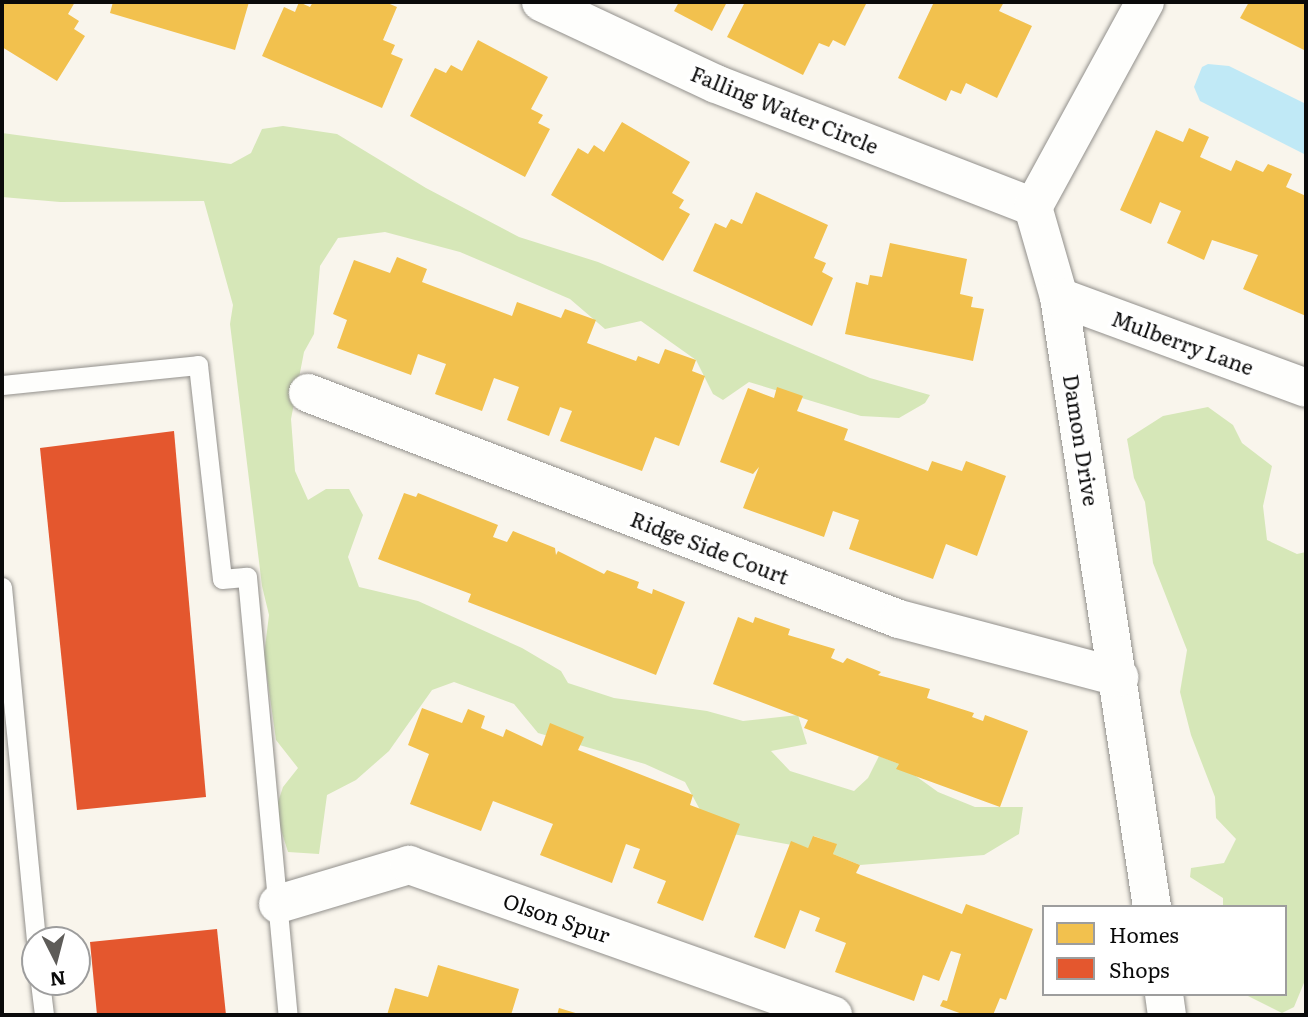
<!DOCTYPE html>
<html>
<head>
<meta charset="utf-8">
<style>
  body { margin:0 }
  #map { position:relative; width:1308px; height:1017px; overflow:hidden; background:#f9f5ec; font-family:Literata,serif }
  div>[style] { position:absolute }
  .forest>* { inset:0; background:#d6e7b8 }
  .water>* { inset:0; background:#c0e9f6 }
  .homes>* { inset:0; background:#f2c14e }
  .shops>* { inset:0; background:#e4572e }
  .roads { filter:drop-shadow(0 0 2px #92908c) drop-shadow(0 0 2px #92908c) }
  .service>* { height:19px; margin:-9.5px; padding:0 9.5px; transform-origin:9.5px; border-radius:9.5px; background:#fefefc }
  .minor>* { height:38px; margin:-19px; padding:0 19px; transform-origin:19px; border-radius:19px; background:#fefefc }
  span { translate:-50% -50%; white-space:nowrap; text-align:center; line-height:1.15; -webkit-text-stroke:7px #fff; paint-order:stroke }
  .street-label { font-size:21px; color:#0a0a0a }
  .frame { position:absolute; inset:0; border:4px solid #0a0a0a; pointer-events:none }
  .legend { position:absolute; left:1042px; top:905px; width:245px; height:91px; box-sizing:border-box; background:#fff; border:2px solid #9d9d9d; margin:0; padding:9px 12px; list-style:none; font-size:21px; color:#0a0a0a }
  .legend li { display:flex; align-items:center; gap:14px; height:35px }
  .legend b { width:35px; border:2px solid #9d9d9d }
  .north { position:absolute; left:21px; top:926px; width:70px; height:70px; box-sizing:border-box; background:#fff; border:2px solid #9d9d9d; border-radius:50%; rotate:174deg; font-size:19px; font-weight:700; line-height:28px; text-align:center; color:#0a0a0a }
  .north::after { content:''; display:block; margin:auto; width:24px; height:32px; background:#5e5c59; clip-path:polygon(50% 0,100% 100%,50% 72%,0 100%) }
</style>
</head>
<body>
<div id="map">
  <div class="forest">
    <i style="clip-path:polygon(283px 126px,337px 134px,426px 188px,519px 237px,598px 262px,870px 378px,930px 395px,925px 403px,899px 418px,861px 416px,749px 382px,723px 400px,713px 394px,696px 360px,641px 321px,605px 329px,570px 299px,460px 252px,385px 232px,338px 238px,320px 266px,314px 334px,304px 352px,291px 419px,295px 471px,308px 500px,326px 489px,349px 489px,363px 515px,348px 557px,359px 587px,418px 601px,522px 648px,561px 671px,568px 683px,614px 698px,707px 711px,743px 721px,798px 715px,807px 744px,771px 751px,790px 771px,854px 791px,868px 778px,879px 756px,899px 764px,938px 792px,975px 807px,1023px 807px,1019px 834px,984px 855px,860px 865px,833px 854px,836px 844px,814px 836px,808px 848px,711px 830px,685px 782px,645px 764px,538px 733px,514px 704px,454px 682px,432px 690px,389px 751px,356px 780px,327px 795px,319px 854px,288px 852px,275px 811px,283px 787px,298px 768px,276px 740px,264px 655px,269px 615px,262px 586px,230px 324px,233px 305px,204px 201px,60px 202px,2px 197px,2px 133px,231px 164px,251px 153px,262px 129px)"></i>
    <i style="clip-path:polygon(1208px 407px,1233px 425px,1242px 443px,1272px 466px,1263px 506px,1267px 540px,1297px 554px,1306px 552px,1306px 978px,1294px 1007px,1282px 1013px,1244px 994px,1285px 994px,1285px 907px,1223px 907px,1223px 898px,1190px 877px,1191px 868px,1224px 863px,1236px 839px,1216px 818px,1215px 797px,1191px 735px,1180px 692px,1187px 650px,1153px 563px,1145px 502px,1134px 478px,1127px 439px,1163px 416px)"></i>
  </div>
  <div class="water">
    <i style="clip-path:polygon(1208px 64px,1229px 66px,1306px 104px,1306px 155px,1200px 101px,1194px 87px,1202px 67px)"></i>
  </div>
  <div class="homes">
    <i style="clip-path:polygon(2px 2px,75px 2px,68px 14px,79px 21px,74px 29px,85px 36px,57px 81px,2px 47px)"></i>
    <i style="clip-path:polygon(113px 2px,249px 2px,235px 50px,110px 13px)"></i>
    <i style="clip-path:polygon(299px 2px,310px 7px,313px 2px,385px 2px,397px 7px,383px 40px,395px 45px,391px 54px,403px 59px,382px 108px,262px 56px,284px 7px,295px 12px)"></i>
    <i style="clip-path:polygon(679px 2px,727px 2px,712px 31px,674px 11px)"></i>
    <i style="clip-path:polygon(745px 2px,867px 2px,845px 46px,833px 40px,829px 47px,819px 43px,803px 75px,727px 37px)"></i>
    <i style="clip-path:polygon(934px 2px,1004px 2px,999px 11px,1032px 26px,997px 98px,966px 83px,961px 94px,951px 90px,946px 101px,898px 78px)"></i>
    <i style="clip-path:polygon(1249px 2px,1306px 2px,1306px 51px,1240px 18px)"></i>
    <i style="clip-path:polygon(478px 40px,548px 77px,531px 109px,543px 115px,538px 123px,550px 129px,525px 177px,410px 116px,435px 68px,446px 73px,451px 65px,462px 71px)"></i>
    <i style="clip-path:polygon(622px 122px,690px 162px,672px 193px,684px 200px,679px 208px,690px 214px,663px 261px,551px 195px,578px 148px,588px 154px,594px 145px,604px 152px)"></i>
    <i style="clip-path:polygon(1189px 128px,1209px 137px,1200px 157px,1231px 171px,1236px 160px,1263px 172px,1268px 164px,1292px 174px,1286px 187px,1306px 196px,1306px 316px,1243px 289px,1258px 255px,1212px 240px,1204px 260px,1167px 243px,1181px 211px,1160px 202px,1151px 224px,1120px 210px,1156px 130px,1183px 142px)"></i>
    <i style="clip-path:polygon(756px 192px,828px 225px,814px 258px,826px 263px,822px 272px,833px 278px,812px 326px,693px 271px,715px 223px,726px 228px,731px 219px,742px 224px)"></i>
    <i style="clip-path:polygon(890px 243px,967px 259px,960px 294px,973px 297px,971px 307px,984px 309px,973px 361px,845px 334px,856px 282px,868px 285px,870px 275px,882px 277px)"></i>
    <i style="clip-path:polygon(397px 257px,427px 269px,422px 282px,512px 316px,517px 302px,561px 318px,565px 309px,596px 320px,587px 343px,636px 361px,638px 356px,659px 364px,665px 349px,696px 360px,692px 371px,705px 376px,679px 446px,655px 437px,642px 471px,560px 441px,572px 411px,560px 407px,549px 436px,507px 420px,519px 387px,494px 378px,482px 411px,435px 394px,446px 364px,418px 354px,411px 375px,337px 348px,347px 320px,333px 314px,354px 260px,390px 273px)"></i>
    <i style="clip-path:polygon(777px 387px,803px 396px,797px 411px,848px 429px,844px 440px,928px 471px,932px 461px,962px 471px,966px 461px,1006px 476px,977px 556px,946px 544px,933px 579px,849px 549px,859px 520px,833px 511px,824px 537px,743px 508px,759px 467px,753px 474px,720px 462px,748px 388px,774px 398px)"></i>
    <i style="clip-path:polygon(404px 493px,416px 497px,418px 493px,498px 525px,493px 537px,507px 542px,513px 531px,555px 548px,556px 555px,558px 551px,604px 574px,607px 570px,639px 582px,637px 588px,652px 594px,653px 589px,685px 602px,656px 675px,468px 602px,471px 594px,378px 559px)"></i>
    <i style="clip-path:polygon(738px 617px,753px 623px,755px 617px,790px 629px,788px 635px,835px 649px,831px 658px,843px 663px,847px 658px,881px 672px,878px 675px,930px 689px,927px 698px,974px 713px,972px 717px,983px 721px,985px 715px,1028px 731px,1000px 807px,896px 769px,899px 764px,804px 728px,808px 720px,713px 684px)"></i>
    <i style="clip-path:polygon(422px 708px,462px 723px,468px 709px,485px 716px,481px 728px,503px 737px,506px 729px,542px 746px,550px 723px,584px 737px,578px 750px,693px 795px,690px 805px,740px 824px,703px 921px,657px 903px,666px 881px,633px 868px,640px 849px,626px 844px,612px 883px,540px 855px,553px 824px,493px 801px,481px 831px,410px 804px,429px 754px,408px 745px)"></i>
    <i style="clip-path:polygon(813px 836px,837px 844px,833px 854px,860px 865px,856px 873px,962px 914px,966px 904px,1033px 929px,1006px 1000px,1000px 998px,993px 1015px,965px 1015px,940px 1006px,943px 1000px,947px 1001px,961px 954px,951px 951px,939px 981px,923px 975px,914px 1001px,835px 972px,846px 943px,815px 931px,820px 918px,800px 910px,785px 949px,754px 937px,791px 841px,808px 848px)"></i>
    <i style="clip-path:polygon(438px 965px,519px 989px,511px 1015px,387px 1015px,395px 988px,428px 997px)"></i>
    <i style="clip-path:polygon(559px 1008px,582px 1015px,557px 1015px)"></i>
  </div>
  <div class="shops">
    <i style="clip-path:polygon(174px 431px,206px 797px,77px 810px,40px 448px)"></i>
    <i style="clip-path:polygon(217px 929px,226px 1015px,97px 1015px,90px 942px)"></i>
  </div>
  <div class="roads">
    <div class="service">
      <i style="left:2px;top:385px;width:197px;rotate:-5.8deg"></i>
      <i style="left:198px;top:365px;width:215px;rotate:83.6deg"></i>
      <i style="left:222px;top:579px;width:25px;rotate:-5deg"></i>
      <i style="left:247px;top:577px;width:440px;rotate:84.7deg"></i>
      <i style="left:2px;top:587px;width:355px;rotate:84.5deg"></i>
      <i style="left:40px;top:982px;width:33px;rotate:83deg"></i>
    </div>
    <div class="minor">
      <i style="left:541px;top:2px;width:193px;rotate:25.1deg"></i>
      <i style="left:716px;top:84px;width:340px;rotate:21.2deg"></i>
      <i style="left:1145px;top:2px;width:234px;rotate:118.6deg"></i>
      <i style="left:1033px;top:207px;width:94px;rotate:73.9deg"></i>
      <i style="left:1059px;top:297px;width:617px;rotate:81.33deg"></i>
      <i style="left:1059px;top:297px;width:263px;rotate:20.2deg"></i>
      <i style="left:308px;top:393px;width:633px;rotate:20.93deg"></i>
      <i style="left:899px;top:619px;width:228px;rotate:14.8deg"></i>
      <i style="left:278px;top:904px;width:137px;rotate:-16.6deg"></i>
      <i style="left:409px;top:865px;width:450px;rotate:19.5deg"></i>
      <i style="left:1164px;top:994px;width:21px;rotate:82deg"></i>
    </div>
  </div>
  <div class="street-label">
    <span style="left:785px;top:109px;rotate:22deg">Falling Water Circle</span>
    <span style="left:1183px;top:342px;rotate:20deg">Mulberry Lane</span>
    <span style="left:1082px;top:440px;rotate:81deg">Damon Drive</span>
    <span style="left:710px;top:547px;rotate:21deg">Ridge Side Court</span>
    <span style="left:557px;top:917px;rotate:19deg">Olson Spur</span>
  </div>
  <div class="frame"></div>
  <ul class="legend">
  <li><b style="height:19px;background:#f2c14e"></b>Homes</li>
  <li><b style="height:19px;background:#e4572e"></b>Shops</li>
  </ul>
  <div class="north">N</div>
</div>
</body>
</html>
